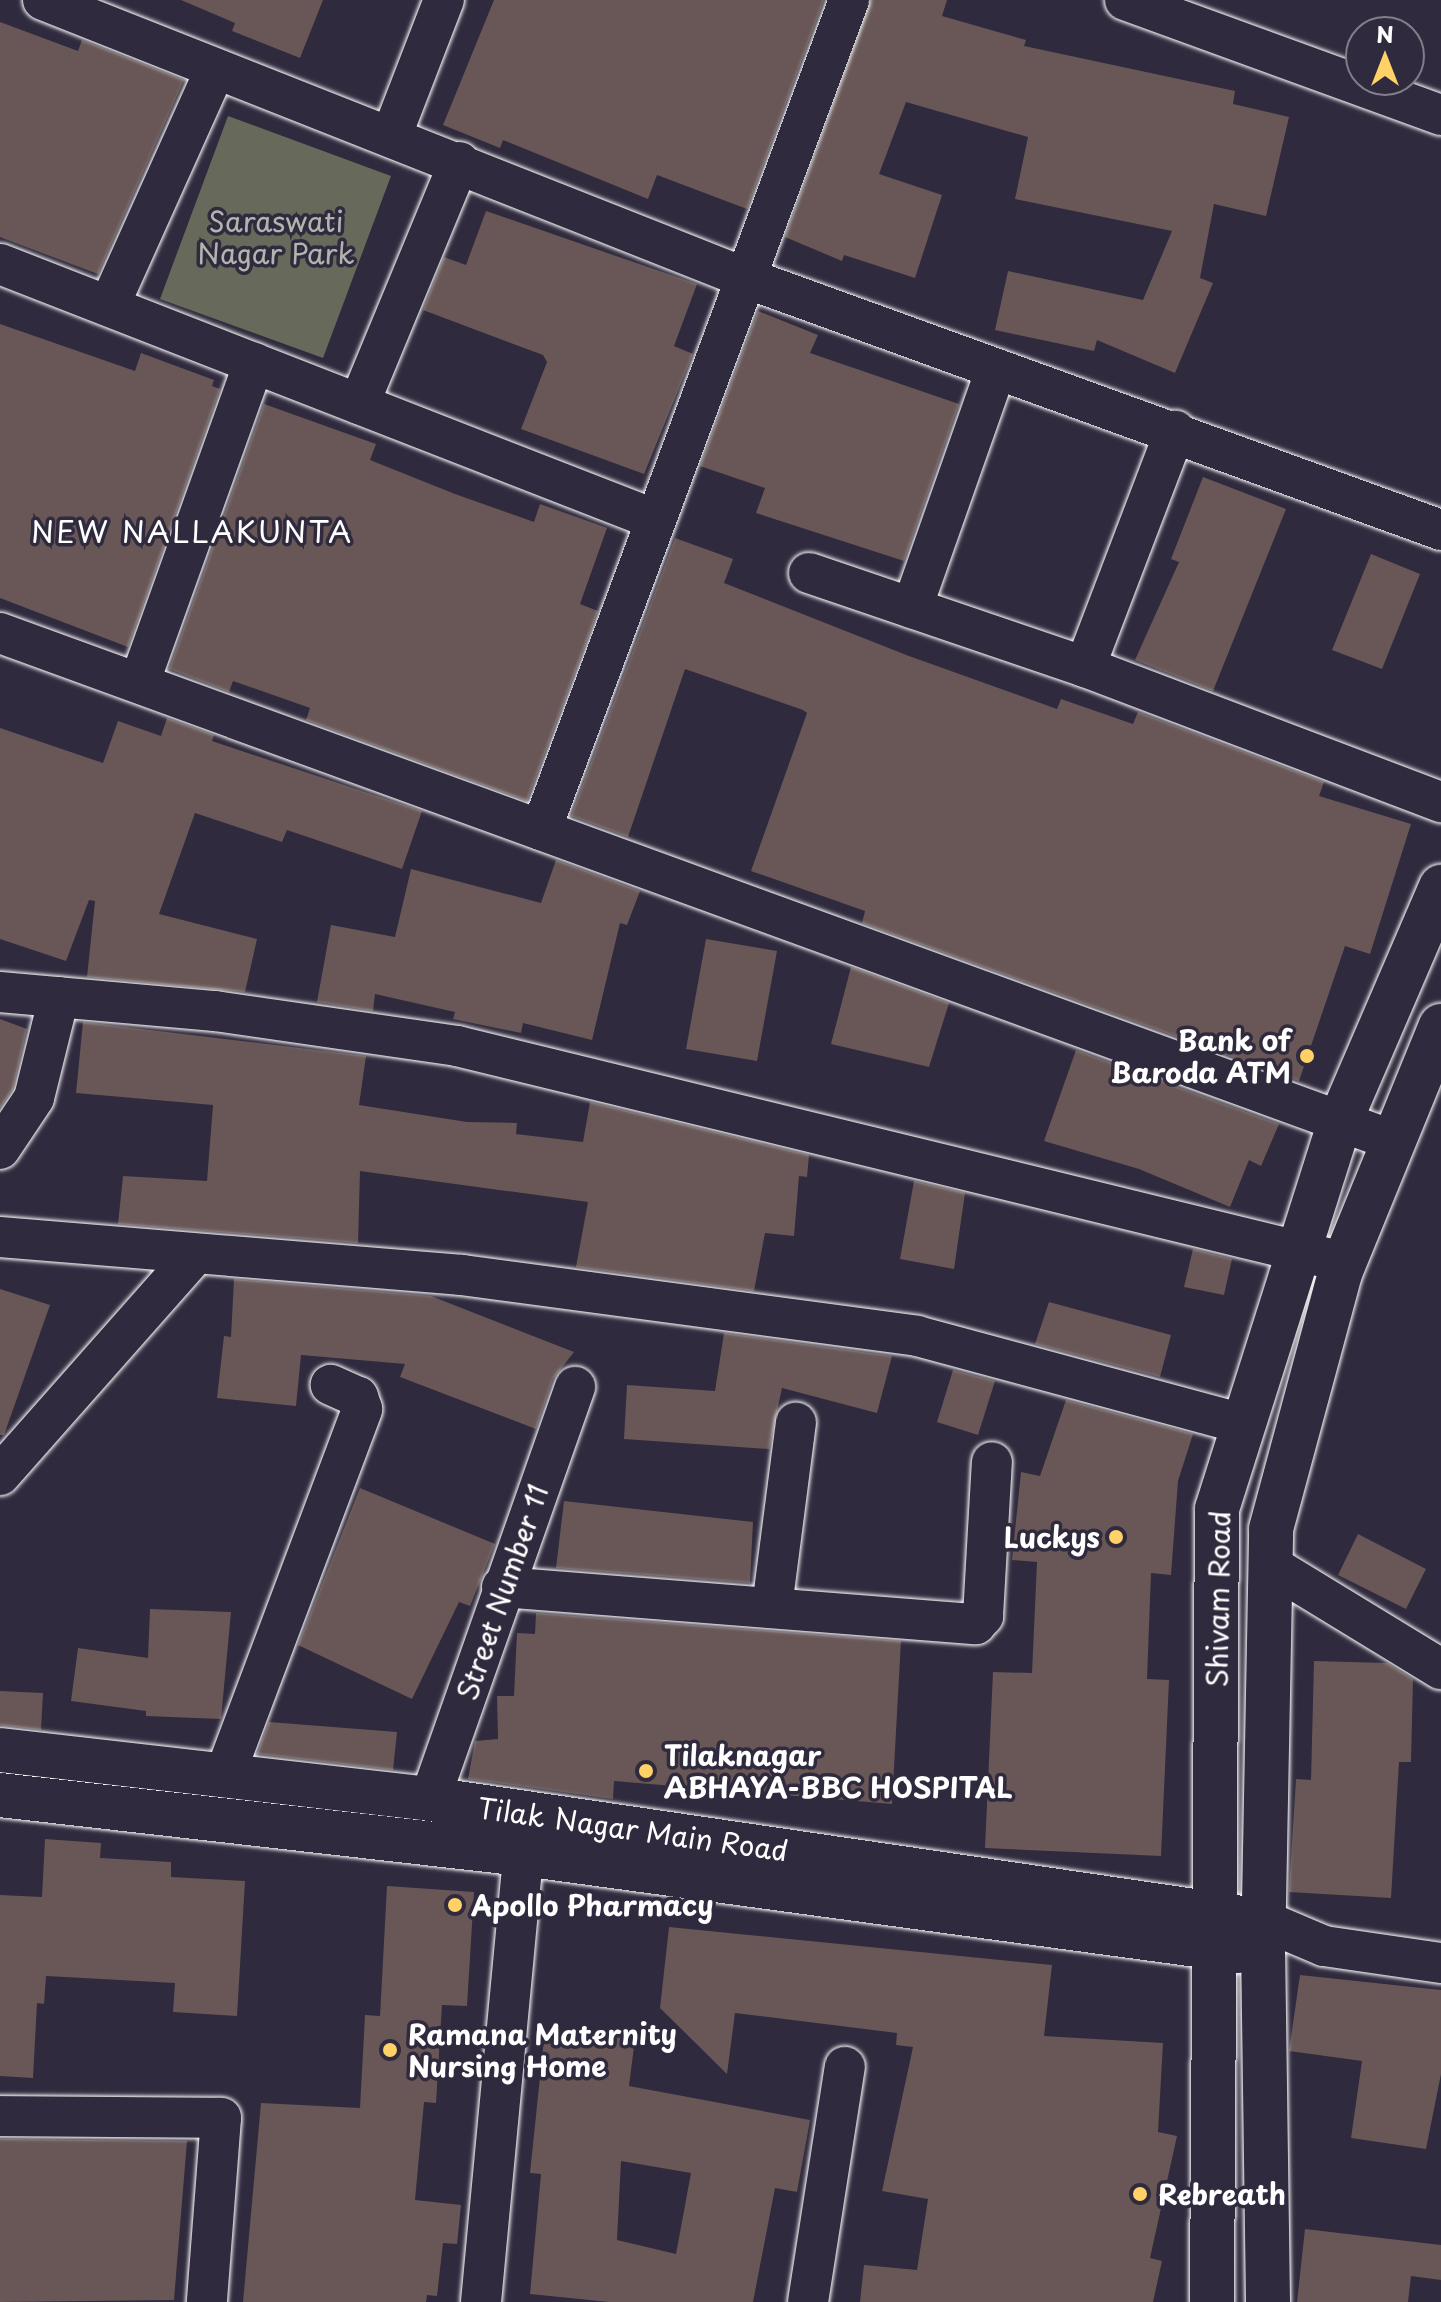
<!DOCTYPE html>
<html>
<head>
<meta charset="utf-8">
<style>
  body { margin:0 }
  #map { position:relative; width:1441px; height:2302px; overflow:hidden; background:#2f2a3d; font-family:"Playpen Sans",sans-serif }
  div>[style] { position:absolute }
  .green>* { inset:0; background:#67695b }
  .building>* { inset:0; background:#685756 }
  .roads { filter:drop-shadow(0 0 2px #fff) drop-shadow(0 0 2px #fff) }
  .minor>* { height:40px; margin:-20px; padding:0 20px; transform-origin:20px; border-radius:20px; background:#2f2a3d }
  .major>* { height:44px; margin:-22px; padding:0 22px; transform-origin:22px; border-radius:22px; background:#2f2a3d }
  .dots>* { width:22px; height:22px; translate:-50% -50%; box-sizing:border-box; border:4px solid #2f2a3d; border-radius:50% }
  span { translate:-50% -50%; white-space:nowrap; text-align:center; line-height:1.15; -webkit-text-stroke:7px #2f2a3d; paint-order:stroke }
  .park-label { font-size:28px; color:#b3b4ad }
  .poi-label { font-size:28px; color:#fff; font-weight:700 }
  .right { translate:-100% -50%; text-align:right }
  .left { translate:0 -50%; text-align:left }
  .street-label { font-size:28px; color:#fff }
  .neighbourhood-label { font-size:30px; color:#fff; letter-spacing:2px }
  .north { position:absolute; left:1345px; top:16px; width:80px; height:80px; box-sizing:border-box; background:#2f2a3d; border:2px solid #827f8b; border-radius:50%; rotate:0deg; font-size:22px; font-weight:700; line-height:32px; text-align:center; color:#fff }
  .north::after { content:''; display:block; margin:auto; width:28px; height:36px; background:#ffd166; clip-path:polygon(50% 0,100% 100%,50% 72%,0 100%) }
</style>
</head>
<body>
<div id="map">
  <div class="green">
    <i style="clip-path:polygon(228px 116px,391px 176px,323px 358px,160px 299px)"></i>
  </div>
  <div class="building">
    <i style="clip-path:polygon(181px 0,323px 0,300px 58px,232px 31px,235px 23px)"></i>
    <i style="clip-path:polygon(494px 0,824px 0,747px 209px,657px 175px,648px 199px,503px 140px,500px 148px,443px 125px)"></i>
    <i style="clip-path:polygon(871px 0,947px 0,942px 16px,1026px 40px,1024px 46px,1235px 91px,1233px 104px,1289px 117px,1266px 216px,1214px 204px,1200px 278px,1213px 283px,1175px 373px,1097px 340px,1094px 351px,995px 330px,1008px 271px,1143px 300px,1172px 231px,1015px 199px,1028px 137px,906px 102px,879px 174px,942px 195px,915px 278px,844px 255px,842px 261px,785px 237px)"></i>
    <i style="clip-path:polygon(0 22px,78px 51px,82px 40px,184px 80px,98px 274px,0 237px)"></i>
    <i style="clip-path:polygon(486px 211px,697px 284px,674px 346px,693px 354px,644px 474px,521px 429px,547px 362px,543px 355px,423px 310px,444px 257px,466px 265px)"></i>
    <i style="clip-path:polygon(758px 311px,818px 335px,810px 353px,959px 404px,904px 561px,756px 513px,765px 488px,700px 466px)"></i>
    <i style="clip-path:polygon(0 324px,135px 371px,141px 353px,214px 380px,212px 386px,220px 389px,128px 647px,0 598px)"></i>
    <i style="clip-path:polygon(264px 404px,376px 444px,370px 460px,455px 494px,534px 522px,540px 504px,607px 528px,580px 604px,598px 611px,527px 801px,306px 720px,310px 708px,233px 681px,229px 692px,169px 669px)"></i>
    <i style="clip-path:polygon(1203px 477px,1286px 509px,1213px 691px,1135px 660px,1179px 562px,1171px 559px)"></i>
    <i style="clip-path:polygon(675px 538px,733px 559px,724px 583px,909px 656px,1057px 709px,1061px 699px,1133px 724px,1138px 712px,1324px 782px,1319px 796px,1411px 824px,1370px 954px,1345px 946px,1299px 1081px,862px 923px,865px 911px,751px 871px,807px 713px,803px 710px,685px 669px,628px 837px,571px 816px)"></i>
    <i style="clip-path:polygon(1371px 554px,1420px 574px,1382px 669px,1332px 650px)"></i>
    <i style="clip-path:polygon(167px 718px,214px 735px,212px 741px,422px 811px,402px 869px,287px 830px,282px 842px,195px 813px,159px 914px,257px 939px,245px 992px,87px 977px,95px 901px,89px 900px,66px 961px,0 939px,0 728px,103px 763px,118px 721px,161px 736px)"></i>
    <i style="clip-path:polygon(556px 860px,640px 891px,627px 925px,620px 923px,592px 1040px,523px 1023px,521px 1033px,453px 1019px,455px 1012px,375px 994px,373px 1011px,317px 1002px,331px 925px,395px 937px,411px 869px,541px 903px)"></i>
    <i style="clip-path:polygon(706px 939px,777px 951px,757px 1061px,686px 1049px)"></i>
    <i style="clip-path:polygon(851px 967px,949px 1003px,929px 1067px,831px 1044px)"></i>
    <i style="clip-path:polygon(0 1019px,27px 1029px,13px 1089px,0 1108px)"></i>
    <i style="clip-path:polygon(83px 1022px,366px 1056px,359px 1105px,467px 1122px,517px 1123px,516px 1134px,583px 1142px,590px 1102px,809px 1155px,807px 1177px,799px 1176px,794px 1236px,765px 1233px,754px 1291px,576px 1267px,588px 1202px,360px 1171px,358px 1243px,118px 1224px,123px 1176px,207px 1181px,213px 1105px,76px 1093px)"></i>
    <i style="clip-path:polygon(1076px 1050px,1279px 1124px,1261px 1166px,1249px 1160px,1230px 1207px,1139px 1169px,1044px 1141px)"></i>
    <i style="clip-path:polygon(914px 1181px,965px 1193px,954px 1269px,900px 1259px)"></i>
    <i style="clip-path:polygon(1193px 1249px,1232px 1259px,1224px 1295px,1184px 1287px)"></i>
    <i style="clip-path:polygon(234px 1279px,431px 1296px,574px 1352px,553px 1379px,536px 1429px,400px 1377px,405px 1364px,301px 1355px,296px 1406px,217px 1398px,224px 1336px,231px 1337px)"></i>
    <i style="clip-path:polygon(0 1289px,50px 1305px,4px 1435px,0 1435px)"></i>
    <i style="clip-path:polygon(1049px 1302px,1171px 1335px,1160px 1377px,1035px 1344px)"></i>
    <i style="clip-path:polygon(724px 1333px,892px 1356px,877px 1413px,782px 1388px,769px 1449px,624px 1439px,627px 1385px,715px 1391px)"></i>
    <i style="clip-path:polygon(953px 1370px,995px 1381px,978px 1435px,937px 1422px)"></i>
    <i style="clip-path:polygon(1066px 1400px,1193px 1434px,1178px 1481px,1171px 1575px,1151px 1573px,1147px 1679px,1169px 1680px,1161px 1856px,985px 1848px,993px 1672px,1032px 1673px,1037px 1562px,1012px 1560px,1021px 1472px,1040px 1476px)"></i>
    <i style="clip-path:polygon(360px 1488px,495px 1544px,470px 1606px,459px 1602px,412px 1699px,298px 1645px)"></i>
    <i style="clip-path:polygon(564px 1501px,753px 1522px,750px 1583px,556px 1568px)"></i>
    <i style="clip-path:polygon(1358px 1534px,1426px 1569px,1406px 1609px,1338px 1575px)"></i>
    <i style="clip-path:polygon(150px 1609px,231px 1612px,221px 1719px,146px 1716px,146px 1711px,71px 1701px,78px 1648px,148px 1658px)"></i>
    <i style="clip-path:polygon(536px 1613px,901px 1641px,892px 1804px,614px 1781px,613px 1799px,468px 1779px,475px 1741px,498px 1739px,497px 1696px,514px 1696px,517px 1633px,535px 1634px)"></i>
    <i style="clip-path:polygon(1314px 1661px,1387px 1663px,1413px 1679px,1411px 1762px,1399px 1762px,1391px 1898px,1289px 1892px,1296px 1779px,1311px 1780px)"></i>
    <i style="clip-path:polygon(0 1691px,43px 1693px,41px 1730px,0 1725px)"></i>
    <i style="clip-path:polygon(269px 1722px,397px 1732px,393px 1770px,257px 1754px)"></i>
    <i style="clip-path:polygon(45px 1839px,101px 1843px,100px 1858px,171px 1862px,171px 1877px,245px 1881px,237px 2016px,173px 2012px,175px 1983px,46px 1976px,44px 2004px,37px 2003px,33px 2078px,0 2076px,0 1895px,42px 1897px)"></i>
    <i style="clip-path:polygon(387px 1886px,474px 1892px,467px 2006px,442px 2005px,436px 2103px,424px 2102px,415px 2200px,461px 2205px,457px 2244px,443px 2243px,437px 2296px,427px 2295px,426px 2302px,243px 2302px,261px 2103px,360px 2108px,365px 2015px,380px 2016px)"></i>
    <i style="clip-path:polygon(669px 1927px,1052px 1965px,1044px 2036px,1163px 2043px,1158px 2132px,1177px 2136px,1150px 2258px,1162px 2261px,1153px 2302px,860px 2302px,864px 2265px,917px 2270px,928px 2199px,882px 2191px,913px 2047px,896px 2045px,897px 2033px,735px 2013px,727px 2074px,660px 2008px)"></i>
    <i style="clip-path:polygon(1300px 1975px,1441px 1990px,1441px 2074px,1426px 2149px,1351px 2138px,1362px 2061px,1289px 2051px)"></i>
    <i style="clip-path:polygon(evenodd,545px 2029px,635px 2039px,629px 2086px,810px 2120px,797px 2192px,775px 2188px,753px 2302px,609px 2302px,530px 2294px,541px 2174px,530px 2173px,545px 2029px,621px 2161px,691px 2173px,676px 2254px,617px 2240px,621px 2161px)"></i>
    <i style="clip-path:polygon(0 2139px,187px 2141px,174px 2300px,0 2302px)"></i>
    <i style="clip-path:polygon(1305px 2229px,1441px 2245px,1441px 2280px,1411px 2276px,1408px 2302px,1297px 2302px)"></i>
  </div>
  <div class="roads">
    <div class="minor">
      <i style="left:43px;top:0;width:756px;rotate:21.58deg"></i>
      <i style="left:746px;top:278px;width:739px;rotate:19.93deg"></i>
      <i style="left:1125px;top:0;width:336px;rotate:20deg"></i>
      <i style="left:391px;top:137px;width:147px;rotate:-68.9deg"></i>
      <i style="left:0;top:264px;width:704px;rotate:21.32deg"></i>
      <i style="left:109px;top:306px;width:259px;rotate:-65.8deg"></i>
      <i style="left:359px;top:404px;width:262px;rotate:-67.5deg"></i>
      <i style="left:809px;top:573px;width:292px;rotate:18.8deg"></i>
      <i style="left:1085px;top:667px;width:381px;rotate:20.8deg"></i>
      <i style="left:912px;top:608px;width:253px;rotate:-70.6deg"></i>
      <i style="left:0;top:633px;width:1484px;rotate:20.02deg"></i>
      <i style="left:1085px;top:667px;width:253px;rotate:-69.1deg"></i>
      <i style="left:140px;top:681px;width:338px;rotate:-70.3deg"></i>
      <i style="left:541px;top:830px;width:885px;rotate:-69.64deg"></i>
      <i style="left:0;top:992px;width:216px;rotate:5.1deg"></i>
      <i style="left:215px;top:1011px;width:245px;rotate:8.2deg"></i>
      <i style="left:457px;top:1046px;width:900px;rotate:13.7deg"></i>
      <i style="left:0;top:1149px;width:61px;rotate:-56.3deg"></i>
      <i style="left:34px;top:1098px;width:104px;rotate:-76.1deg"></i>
      <i style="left:0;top:1237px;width:464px;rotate:4.7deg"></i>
      <i style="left:462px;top:1275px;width:459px;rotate:7.6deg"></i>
      <i style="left:917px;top:1336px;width:339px;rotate:15.1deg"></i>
      <i style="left:0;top:1475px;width:291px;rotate:-48.5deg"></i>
      <i style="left:1272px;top:1566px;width:198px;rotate:31.4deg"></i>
      <i style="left:502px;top:1587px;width:475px;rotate:4.5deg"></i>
      <i style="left:976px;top:1624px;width:11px;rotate:-49deg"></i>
      <i style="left:983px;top:1616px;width:154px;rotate:-86.7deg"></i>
      <i style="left:772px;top:1607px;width:186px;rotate:-82.6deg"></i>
      <i style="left:224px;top:1777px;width:393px;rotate:-69.4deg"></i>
      <i style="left:362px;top:1409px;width:13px;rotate:-108deg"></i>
      <i style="left:358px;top:1397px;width:30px;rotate:-156deg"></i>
      <i style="left:430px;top:1799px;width:437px;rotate:-70.6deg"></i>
      <i style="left:1265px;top:1921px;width:64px;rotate:23deg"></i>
      <i style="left:1324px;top:1946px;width:118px;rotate:8.3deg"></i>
      <i style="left:0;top:2116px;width:221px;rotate:0.5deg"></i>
      <i style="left:221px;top:2118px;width:185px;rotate:94.4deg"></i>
      <i style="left:481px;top:2302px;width:450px;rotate:-84.6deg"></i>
      <i style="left:808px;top:2302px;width:238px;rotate:-81.1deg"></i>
    </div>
    <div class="major">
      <i style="left:0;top:1750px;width:433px;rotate:6.5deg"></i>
      <i style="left:430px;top:1799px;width:821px;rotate:8.34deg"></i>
      <i style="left:0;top:1795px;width:526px;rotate:6.44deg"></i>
      <i style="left:523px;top:1854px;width:725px;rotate:7.69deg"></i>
      <i style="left:1212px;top:2302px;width:793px;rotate:-89.64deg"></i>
      <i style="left:1217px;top:1509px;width:409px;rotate:-72.4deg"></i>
      <i style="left:1341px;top:1119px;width:253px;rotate:-66.7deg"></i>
      <i style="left:1268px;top:2302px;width:347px;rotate:-90.8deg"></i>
      <i style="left:1263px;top:1955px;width:426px;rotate:-88.9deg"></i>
      <i style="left:1271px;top:1529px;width:265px;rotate:-74.9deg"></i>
      <i style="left:1340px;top:1273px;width:267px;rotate:-67.8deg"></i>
    </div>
  </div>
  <div class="dots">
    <i style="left:1307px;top:1056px;background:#ffd166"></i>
    <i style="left:1116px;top:1537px;background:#ffd166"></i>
    <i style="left:646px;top:1771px;background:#ffd166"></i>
    <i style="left:455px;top:1905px;background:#ffd166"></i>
    <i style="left:390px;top:2050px;background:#ffd166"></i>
    <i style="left:1140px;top:2194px;background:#ffd166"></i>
  </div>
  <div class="park-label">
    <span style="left:276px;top:237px">Saraswati<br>Nagar Park</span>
  </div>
  <div class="poi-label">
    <span class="right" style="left:1291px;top:1056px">Bank of<br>Baroda ATM</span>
    <span class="right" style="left:1100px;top:1537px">Luckys</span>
    <span class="left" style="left:664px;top:1771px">Tilaknagar<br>ABHAYA-BBC HOSPITAL</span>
    <span class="left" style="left:471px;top:1905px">Apollo Pharmacy</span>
    <span class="left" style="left:408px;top:2050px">Ramana Maternity<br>Nursing Home</span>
    <span class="left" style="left:1158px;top:2194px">Rebreath</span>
  </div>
  <div class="street-label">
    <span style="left:502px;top:1592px;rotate:-71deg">Street Number 11</span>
    <span style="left:1218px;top:1599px;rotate:-89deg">Shivam Road</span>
    <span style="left:633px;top:1829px;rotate:8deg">Tilak Nagar Main Road</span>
  </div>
  <div class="neighbourhood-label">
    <span style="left:192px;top:531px">NEW NALLAKUNTA</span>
  </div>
  <div class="north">N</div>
</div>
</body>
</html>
